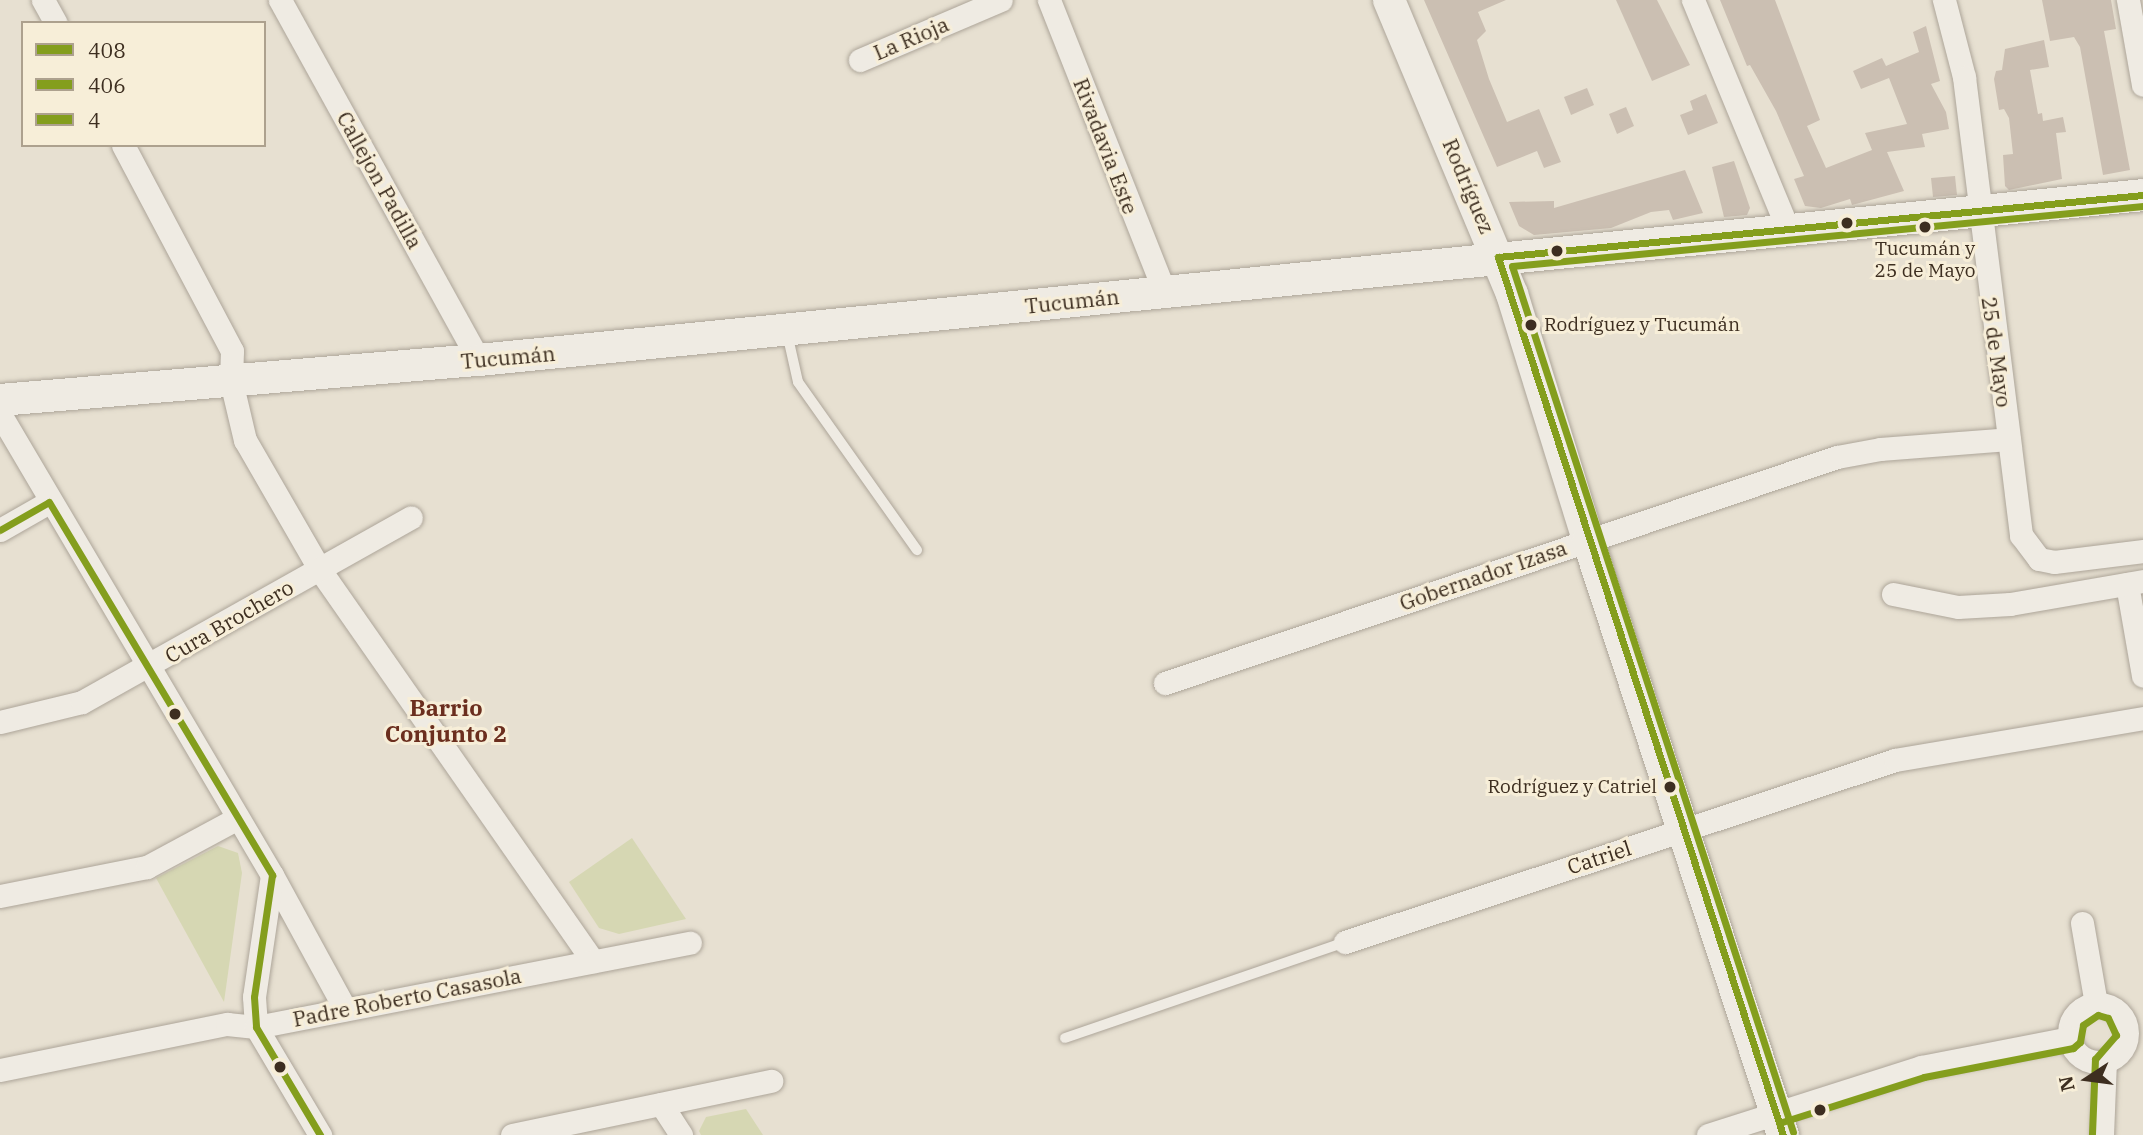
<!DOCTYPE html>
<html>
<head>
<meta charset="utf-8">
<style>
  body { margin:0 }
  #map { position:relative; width:2143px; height:1135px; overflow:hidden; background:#e7e0d1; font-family:"IBM Plex Serif",serif }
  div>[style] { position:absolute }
  .green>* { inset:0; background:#d6d7b3 }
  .building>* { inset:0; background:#cbbfb2 }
  .roads { filter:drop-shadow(0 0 2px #ada599) drop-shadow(0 0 2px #ada599) }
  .lane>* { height:10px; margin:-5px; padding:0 5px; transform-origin:5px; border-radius:5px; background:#efebe3 }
  .street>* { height:23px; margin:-11.5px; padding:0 11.5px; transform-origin:11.5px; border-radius:11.5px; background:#efebe3 }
  .street>.ring { margin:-11.5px; padding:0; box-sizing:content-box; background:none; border:23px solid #efebe3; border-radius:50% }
  .secondary>* { height:32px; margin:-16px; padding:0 16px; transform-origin:16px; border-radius:16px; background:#efebe3 }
  .bus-1>* { height:7px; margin:-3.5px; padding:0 3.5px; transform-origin:3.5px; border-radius:3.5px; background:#849e1d }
  .bus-2>* { height:7px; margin:-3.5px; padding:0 3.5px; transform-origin:3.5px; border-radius:3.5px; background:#849e1d }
  .bus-3>* { height:7px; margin:-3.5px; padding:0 3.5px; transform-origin:3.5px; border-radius:3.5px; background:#849e1d }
  .dots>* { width:19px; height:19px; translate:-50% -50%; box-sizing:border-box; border:4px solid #f7eed8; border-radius:50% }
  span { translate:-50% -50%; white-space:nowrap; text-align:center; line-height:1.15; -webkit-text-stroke:6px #f7eed8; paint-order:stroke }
  .bus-label { font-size:19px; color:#3d2e20 }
  .left { translate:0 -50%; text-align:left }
  .right { translate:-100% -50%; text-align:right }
  .street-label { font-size:21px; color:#3d2e20 }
  .neighbourhood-label { font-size:23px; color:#6b2e1e; font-weight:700 }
  .legend { position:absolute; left:21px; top:21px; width:245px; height:126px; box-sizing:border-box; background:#f7eed8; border:2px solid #ada18e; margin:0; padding:9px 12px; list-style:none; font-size:21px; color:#3d2e20 }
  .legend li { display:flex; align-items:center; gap:14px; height:35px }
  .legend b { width:35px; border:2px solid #ada18e }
  .north { position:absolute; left:2052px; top:1044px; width:70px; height:70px; -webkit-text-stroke:5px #f7eed8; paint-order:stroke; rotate:257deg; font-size:19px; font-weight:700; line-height:28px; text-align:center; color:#3d2e20 }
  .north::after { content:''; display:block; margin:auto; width:24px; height:32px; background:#3d2e20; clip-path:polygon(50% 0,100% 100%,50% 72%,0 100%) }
</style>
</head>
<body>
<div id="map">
  <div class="green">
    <i style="clip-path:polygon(632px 838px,686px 919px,619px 934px,599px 928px,569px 882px)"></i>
    <i style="clip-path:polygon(218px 846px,238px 853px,242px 873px,224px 1002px,156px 878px)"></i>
    <i style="clip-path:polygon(746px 1109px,763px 1135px,701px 1135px,699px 1131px,706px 1117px)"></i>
  </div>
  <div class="building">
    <i style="clip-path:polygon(1424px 0,1506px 0,1478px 12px,1486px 31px,1477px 40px,1489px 79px,1507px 122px,1539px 109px,1561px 162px,1544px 168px,1537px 151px,1497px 167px)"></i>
    <i style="clip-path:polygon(1616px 0,1657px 0,1690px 65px,1652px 81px)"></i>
    <i style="clip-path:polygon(1720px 0,1775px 0,1820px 120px,1807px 126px,1826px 168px,1872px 150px,1865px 133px,1907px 124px,1889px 78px,1861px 89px,1853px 71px,1882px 58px,1886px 66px,1919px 52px,1913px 32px,1926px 26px,1940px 81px,1931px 84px,1946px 112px,1949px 129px,1922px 134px,1925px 147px,1887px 152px,1904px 191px,1852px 205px,1850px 199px,1821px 208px,1805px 206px,1794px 179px,1804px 176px,1776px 111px,1750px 65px,1747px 66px)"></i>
    <i style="clip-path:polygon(2042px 0,2111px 0,2116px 29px,2104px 31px,2130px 170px,2103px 175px,2080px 47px,2074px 37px,2050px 41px)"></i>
    <i style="clip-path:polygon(2044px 40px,2049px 67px,2030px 70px,2038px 114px,2042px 113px,2043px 121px,2063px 117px,2066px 132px,2056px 133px,2062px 179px,2009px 190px,2005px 186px,2003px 155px,2013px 154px,2009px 118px,2004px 109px,1999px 110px,1994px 79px,1996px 71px,2002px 70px,2005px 49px)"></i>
    <i style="clip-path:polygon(1587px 88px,1594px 105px,1571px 115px,1564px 97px)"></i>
    <i style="clip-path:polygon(1706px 94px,1718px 123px,1688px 135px,1680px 115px,1693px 110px,1690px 101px)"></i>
    <i style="clip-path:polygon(1626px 107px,1634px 126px,1617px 134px,1609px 114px)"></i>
    <i style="clip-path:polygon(1734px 161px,1750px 208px,1747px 215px,1724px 217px,1712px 167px)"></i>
    <i style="clip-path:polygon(1685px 170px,1703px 213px,1673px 220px,1669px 210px,1651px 212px,1611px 228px,1534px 235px,1519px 226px,1509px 202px,1554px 201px,1554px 208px)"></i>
    <i style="clip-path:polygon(1955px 176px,1957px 195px,1933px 197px,1931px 178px)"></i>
  </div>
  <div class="roads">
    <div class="lane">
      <i style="left:787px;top:333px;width:50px;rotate:77.3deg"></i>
      <i style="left:798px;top:382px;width:206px;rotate:54.7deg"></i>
      <i style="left:1065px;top:1038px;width:296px;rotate:-18.9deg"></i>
    </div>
    <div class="street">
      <i style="left:43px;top:0;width:26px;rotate:61deg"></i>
      <i style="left:280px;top:0;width:411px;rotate:61.1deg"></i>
      <i style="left:1049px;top:0;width:313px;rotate:68.4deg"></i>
      <i style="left:1693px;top:0;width:248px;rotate:67.5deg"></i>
      <i style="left:1944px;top:0;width:80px;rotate:75.4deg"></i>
      <i style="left:1964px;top:77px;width:462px;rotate:82.9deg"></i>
      <i style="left:2021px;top:535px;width:30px;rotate:53deg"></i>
      <i style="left:2039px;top:559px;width:15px;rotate:11deg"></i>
      <i style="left:2054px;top:562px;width:90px;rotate:-7deg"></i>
      <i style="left:2128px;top:0;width:86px;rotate:80deg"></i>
      <i style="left:860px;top:60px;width:153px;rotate:-23.1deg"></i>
      <i style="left:123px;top:145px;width:233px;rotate:62.1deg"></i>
      <i style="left:232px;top:351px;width:30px;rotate:92deg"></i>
      <i style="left:231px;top:381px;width:61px;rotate:76.7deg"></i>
      <i style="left:245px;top:440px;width:150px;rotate:60deg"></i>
      <i style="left:320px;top:570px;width:477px;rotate:55.1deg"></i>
      <i style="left:0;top:414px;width:535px;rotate:59.46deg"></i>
      <i style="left:272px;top:875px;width:153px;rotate:61.4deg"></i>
      <i style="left:0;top:530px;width:56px;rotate:-29.7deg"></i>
      <i style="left:2127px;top:584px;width:93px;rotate:80.1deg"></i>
      <i style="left:1893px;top:594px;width:66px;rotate:11.3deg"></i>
      <i style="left:1958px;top:607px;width:52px;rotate:-3.3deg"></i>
      <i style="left:2010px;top:604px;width:135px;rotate:-9.8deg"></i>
      <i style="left:1165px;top:683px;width:709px;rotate:-18.59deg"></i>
      <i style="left:1837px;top:457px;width:44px;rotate:-10.5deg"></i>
      <i style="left:1880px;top:449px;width:129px;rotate:-4.4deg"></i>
      <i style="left:0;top:722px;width:84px;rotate:-13.7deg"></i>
      <i style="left:82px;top:702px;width:377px;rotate:-29.3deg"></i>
      <i style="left:272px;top:875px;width:123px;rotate:98.4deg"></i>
      <i style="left:254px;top:997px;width:30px;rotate:86deg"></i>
      <i style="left:256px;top:1027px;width:126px;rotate:59.3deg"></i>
      <i style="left:0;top:896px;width:150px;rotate:-11.2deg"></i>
      <i style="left:147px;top:867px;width:103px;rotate:-28.3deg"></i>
      <i style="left:2082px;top:923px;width:82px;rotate:80.2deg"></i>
      <i style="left:1345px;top:942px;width:579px;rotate:-18.31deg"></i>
      <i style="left:1895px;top:760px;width:252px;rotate:-9.6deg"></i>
      <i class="ring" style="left:2069px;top:1004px;width:35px;height:35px"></i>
      <i style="left:0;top:1070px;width:232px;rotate:-11.5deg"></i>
      <i style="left:227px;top:1024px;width:29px;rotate:6deg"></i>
      <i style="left:256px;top:1027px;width:442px;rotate:-11deg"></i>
      <i style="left:661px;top:1104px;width:37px;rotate:57deg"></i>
      <i style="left:512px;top:1135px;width:265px;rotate:-11.8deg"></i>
      <i style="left:1708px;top:1135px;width:224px;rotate:-17.7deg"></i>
      <i style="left:1921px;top:1067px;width:152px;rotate:-11deg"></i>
      <i style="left:2102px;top:1135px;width:74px;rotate:-87.7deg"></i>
    </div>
    <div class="secondary">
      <i style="left:1389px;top:0;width:319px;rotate:67.3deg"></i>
      <i style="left:1512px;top:294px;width:257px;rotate:72.8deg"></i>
      <i style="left:1588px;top:540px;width:626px;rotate:71.85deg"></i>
      <i style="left:0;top:400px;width:481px;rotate:-4.8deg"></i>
      <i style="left:479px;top:360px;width:1672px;rotate:-5.66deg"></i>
    </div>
  </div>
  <div class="bus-1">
    <i style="left:1498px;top:257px;width:923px;rotate:72.02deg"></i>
    <i style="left:1498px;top:257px;width:648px;rotate:-5.49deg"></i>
  </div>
  <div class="bus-2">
    <i style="left:1779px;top:1123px;width:152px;rotate:-17.6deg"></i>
    <i style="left:1924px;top:1077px;width:152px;rotate:-11deg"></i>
    <i style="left:2073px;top:1048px;width:9px;rotate:-41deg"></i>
    <i style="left:2080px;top:1042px;width:17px;rotate:-80deg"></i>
    <i style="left:2083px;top:1025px;width:18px;rotate:-34deg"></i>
    <i style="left:2098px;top:1015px;width:10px;rotate:17deg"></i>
    <i style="left:2108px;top:1018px;width:19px;rotate:65deg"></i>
    <i style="left:2116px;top:1035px;width:32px;rotate:131deg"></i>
    <i style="left:2095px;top:1059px;width:76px;rotate:92.3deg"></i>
    <i style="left:1793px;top:1132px;width:910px;rotate:-107.98deg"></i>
    <i style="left:1512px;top:266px;width:634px;rotate:-5.43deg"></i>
  </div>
  <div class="bus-3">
    <i style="left:0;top:530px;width:56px;rotate:-29.7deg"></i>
    <i style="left:49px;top:502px;width:435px;rotate:59.1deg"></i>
    <i style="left:272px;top:875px;width:123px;rotate:98.4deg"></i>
    <i style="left:254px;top:997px;width:30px;rotate:86deg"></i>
    <i style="left:256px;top:1027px;width:126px;rotate:59.3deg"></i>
  </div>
  <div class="dots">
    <i style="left:1847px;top:223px;background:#3d2e20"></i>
    <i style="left:1925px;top:227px;background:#3d2e20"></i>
    <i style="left:1557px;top:251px;background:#3d2e20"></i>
    <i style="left:1531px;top:325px;background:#3d2e20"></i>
    <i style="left:175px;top:714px;background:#3d2e20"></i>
    <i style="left:1670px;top:787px;background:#3d2e20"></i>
    <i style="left:280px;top:1067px;background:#3d2e20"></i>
    <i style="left:1820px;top:1110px;background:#3d2e20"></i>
  </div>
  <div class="bus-label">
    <span style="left:1925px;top:260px">Tucumán y<br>25 de Mayo</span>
    <span class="left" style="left:1544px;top:325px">Rodríguez y Tucumán</span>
    <span class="right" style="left:1657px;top:787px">Rodríguez y Catriel</span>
  </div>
  <div class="street-label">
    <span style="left:911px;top:38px;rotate:-23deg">La Rioja</span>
    <span style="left:1106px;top:146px;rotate:69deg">Rivadavia Este</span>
    <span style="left:380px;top:180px;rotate:61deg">Callejon Padilla</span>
    <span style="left:1469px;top:186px;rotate:67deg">Rodríguez</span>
    <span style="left:1072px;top:301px;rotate:-6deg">Tucumán</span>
    <span style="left:1997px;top:352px;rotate:82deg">25 de Mayo</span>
    <span style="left:508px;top:357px;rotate:-5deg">Tucumán</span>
    <span style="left:1483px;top:575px;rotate:-19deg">Gobernador Izasa</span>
    <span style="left:229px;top:621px;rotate:-30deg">Cura Brochero</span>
    <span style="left:1599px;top:857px;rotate:-18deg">Catriel</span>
    <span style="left:407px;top:997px;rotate:-11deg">Padre Roberto Casasola</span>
  </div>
  <div class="neighbourhood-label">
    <span style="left:446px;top:720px">Barrio<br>Conjunto 2</span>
  </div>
  <ul class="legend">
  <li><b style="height:9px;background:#849e1d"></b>408</li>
  <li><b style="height:9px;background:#849e1d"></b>406</li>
  <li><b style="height:9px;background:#849e1d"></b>4</li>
  </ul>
  <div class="north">N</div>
</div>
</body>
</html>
